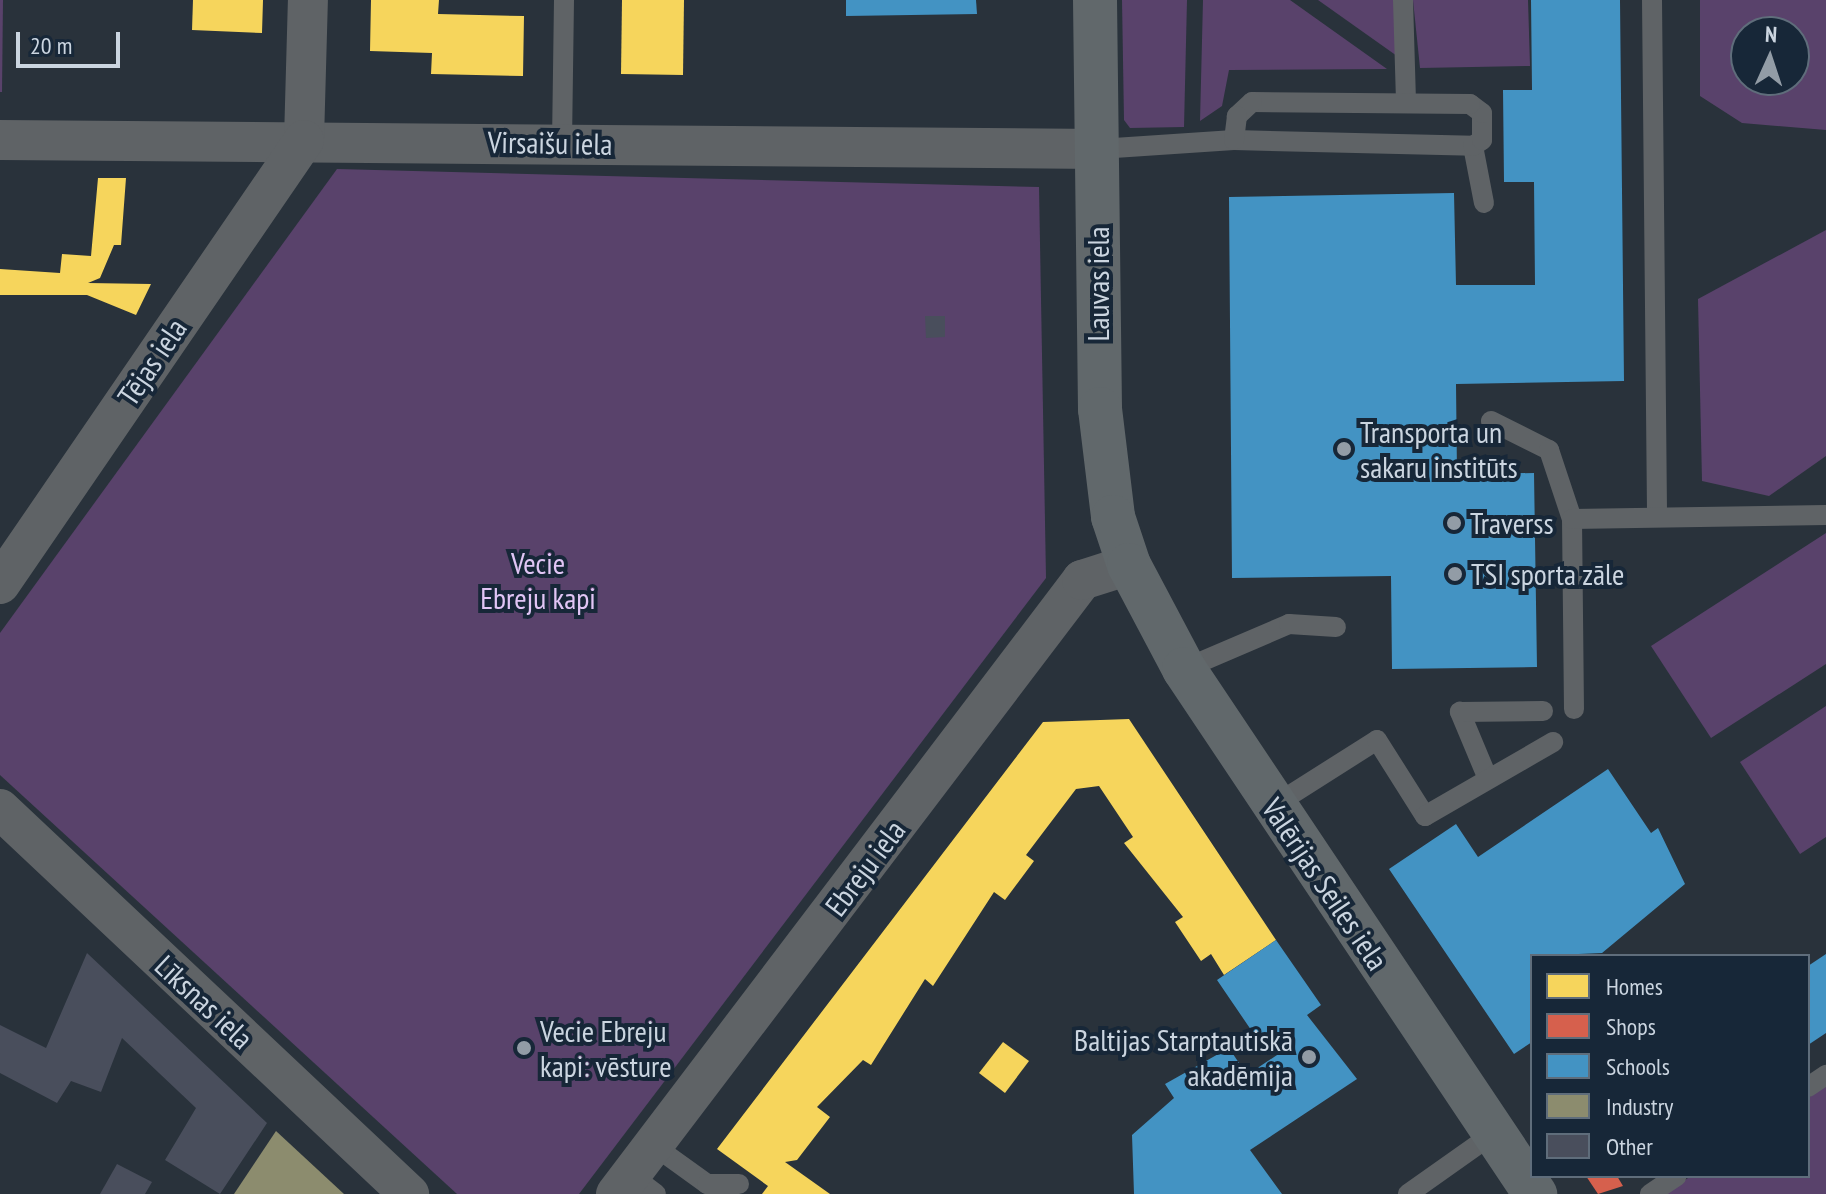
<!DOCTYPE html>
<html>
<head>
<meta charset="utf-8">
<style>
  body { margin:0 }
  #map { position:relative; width:1826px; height:1194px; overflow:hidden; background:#29323b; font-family:"PT Sans Narrow",sans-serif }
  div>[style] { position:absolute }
  .green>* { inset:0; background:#59426b }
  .homes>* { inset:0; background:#f6d55c }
  .shops>* { inset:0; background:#d6604d }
  .schools>* { inset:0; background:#4393c3 }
  .industry>* { inset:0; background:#8c8c6e }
  .building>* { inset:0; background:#494e5c }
  .lane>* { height:20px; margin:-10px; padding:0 10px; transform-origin:10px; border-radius:10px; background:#5f6366 }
  .street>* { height:40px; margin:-20px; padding:0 20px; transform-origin:20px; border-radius:20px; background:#5f6366 }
  .secondary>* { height:44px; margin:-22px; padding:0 22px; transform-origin:22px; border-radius:22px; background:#61686b }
  .dots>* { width:22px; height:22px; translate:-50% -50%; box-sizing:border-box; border:4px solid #172738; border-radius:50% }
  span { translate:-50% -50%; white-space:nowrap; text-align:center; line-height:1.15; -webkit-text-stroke:8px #172738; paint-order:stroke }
  .street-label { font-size:30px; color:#cbd5e0 }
  .poi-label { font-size:30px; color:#cbd5e0 }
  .left { translate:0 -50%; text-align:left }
  .right { translate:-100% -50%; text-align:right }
  .park-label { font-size:30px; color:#e1c5f5 }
  .legend { position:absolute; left:1530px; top:954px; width:280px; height:224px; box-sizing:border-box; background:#172738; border:2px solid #5f6d7b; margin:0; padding:10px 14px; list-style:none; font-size:24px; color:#cbd5e0 }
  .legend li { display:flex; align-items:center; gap:16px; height:40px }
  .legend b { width:40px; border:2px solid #5f6d7b }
  .north { position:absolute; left:1730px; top:16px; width:80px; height:80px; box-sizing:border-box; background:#172738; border:2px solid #5f6d7b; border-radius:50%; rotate:3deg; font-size:22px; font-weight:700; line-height:32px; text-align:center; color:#cbd5e0 }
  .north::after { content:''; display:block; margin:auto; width:28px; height:36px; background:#929ca6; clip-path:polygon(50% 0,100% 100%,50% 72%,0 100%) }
  .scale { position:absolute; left:16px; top:32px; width:104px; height:36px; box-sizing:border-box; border:4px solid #cbd5e0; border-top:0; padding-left:10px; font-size:24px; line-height:28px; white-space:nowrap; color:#cbd5e0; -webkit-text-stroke:6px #172738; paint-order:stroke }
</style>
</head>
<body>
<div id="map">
  <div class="green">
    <i style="clip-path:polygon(0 0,3px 0,2px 92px,0 92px)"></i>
    <i style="clip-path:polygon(1122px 0,1187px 0,1184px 127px,1130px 128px,1124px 120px)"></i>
    <i style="clip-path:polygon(1203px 0,1290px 0,1387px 69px,1229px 70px,1222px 106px,1200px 121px)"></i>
    <i style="clip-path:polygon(1318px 0,1395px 0,1397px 56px)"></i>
    <i style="clip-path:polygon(1413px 0,1528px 0,1530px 66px,1420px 68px)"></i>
    <i style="clip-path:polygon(evenodd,1700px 0,1826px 0,1826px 130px,1742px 123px,1700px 96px,1700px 0,1746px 32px,1794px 32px,1794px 80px,1746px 80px,1746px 32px)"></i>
    <i style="clip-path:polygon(337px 169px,1039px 187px,1046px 578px,579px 1194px,457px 1194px,0 775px,0 633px)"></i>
    <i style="clip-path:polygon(1826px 230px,1826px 456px,1769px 496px,1702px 481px,1698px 299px)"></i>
    <i style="clip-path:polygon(1826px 533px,1826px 664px,1711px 738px,1651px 646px)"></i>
    <i style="clip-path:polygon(1826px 706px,1826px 837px,1800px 854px,1740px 762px)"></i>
    <i style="clip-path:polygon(1826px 1085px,1826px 1194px,1664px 1194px,1691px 1176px,1808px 1176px,1808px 1098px)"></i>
  </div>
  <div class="homes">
    <i style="clip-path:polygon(193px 0,263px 0,262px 33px,192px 30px)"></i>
    <i style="clip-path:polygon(371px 0,439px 0,438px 14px,524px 16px,523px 76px,431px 74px,432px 53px,370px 51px)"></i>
    <i style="clip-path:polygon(622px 0,684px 0,683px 75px,621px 74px)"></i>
    <i style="clip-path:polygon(98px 178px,126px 178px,121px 245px,114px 245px,100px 278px,88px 283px,151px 284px,136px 315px,87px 295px,0 295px,0 269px,60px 273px,62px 254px,91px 256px)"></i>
    <i style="clip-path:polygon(1129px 719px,1276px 940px,1224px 975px,1211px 954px,1201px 961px,1175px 922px,1183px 917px,1124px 843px,1133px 837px,1099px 786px,1076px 789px,1026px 855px,1034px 861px,1005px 900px,994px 892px,933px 986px,925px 979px,871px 1065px,863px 1060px,817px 1107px,830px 1117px,797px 1160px,785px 1162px,830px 1194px,762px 1194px,768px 1186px,717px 1149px,1043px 722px)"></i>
    <i style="clip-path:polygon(1003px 1042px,1029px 1061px,1005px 1093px,979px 1073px)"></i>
  </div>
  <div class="shops">
    <i style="clip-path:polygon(1586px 1176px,1617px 1176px,1623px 1186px,1598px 1194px)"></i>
  </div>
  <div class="schools">
    <i style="clip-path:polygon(846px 0,976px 0,977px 14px,846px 16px)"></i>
    <i style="clip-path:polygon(1531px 0,1620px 0,1624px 381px,1456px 384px,1457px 474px,1534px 473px,1537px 667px,1392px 669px,1391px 576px,1232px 578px,1229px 197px,1454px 193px,1456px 285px,1535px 285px,1534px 182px,1504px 182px,1503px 90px,1532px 90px)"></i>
    <i style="clip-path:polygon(1608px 769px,1651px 833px,1658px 828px,1685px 884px,1602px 953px,1532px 956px,1532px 1042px,1514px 1054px,1389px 869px,1456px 824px,1478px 857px)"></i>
    <i style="clip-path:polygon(1276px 940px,1321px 1005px,1307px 1015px,1357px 1079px,1250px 1150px,1282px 1194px,1134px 1194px,1132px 1135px,1174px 1098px,1165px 1084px,1229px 1048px,1247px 1075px,1286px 1049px,1277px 1035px,1262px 1046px,1217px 980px)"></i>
    <i style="clip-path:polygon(1826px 954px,1826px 1033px,1808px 1045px,1808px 966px)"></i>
  </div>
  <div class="industry">
    <i style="clip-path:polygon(276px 1131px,344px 1194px,234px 1194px)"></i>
  </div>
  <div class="building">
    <i style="clip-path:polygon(925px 316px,945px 316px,945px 337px,926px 338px)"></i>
    <i style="clip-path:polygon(87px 953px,267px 1123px,220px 1194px,165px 1160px,196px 1108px,122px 1038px,101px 1092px,71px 1081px,57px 1103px,0 1073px,0 1025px,46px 1048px)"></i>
    <i style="clip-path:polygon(117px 1164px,152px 1182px,145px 1194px,100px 1194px)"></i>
  </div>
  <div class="lane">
    <i style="left:1403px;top:0;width:101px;rotate:88.3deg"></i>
    <i style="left:1652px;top:0;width:516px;rotate:89.44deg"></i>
    <i style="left:562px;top:143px;width:143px;rotate:-89.2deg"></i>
    <i style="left:1473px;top:146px;width:58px;rotate:79.1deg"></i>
    <i style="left:1099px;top:149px;width:135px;rotate:-3.8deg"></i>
    <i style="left:1234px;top:140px;width:239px;rotate:1.4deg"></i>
    <i style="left:1473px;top:146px;width:11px;rotate:-34deg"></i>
    <i style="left:1482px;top:140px;width:27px;rotate:-90deg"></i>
    <i style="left:1482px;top:113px;width:15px;rotate:-143deg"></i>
    <i style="left:1470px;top:104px;width:218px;rotate:-179.5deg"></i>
    <i style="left:1252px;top:102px;width:21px;rotate:137deg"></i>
    <i style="left:1237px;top:116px;width:24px;rotate:97deg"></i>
    <i style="left:1491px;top:421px;width:65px;rotate:26.6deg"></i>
    <i style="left:1549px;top:450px;width:73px;rotate:71.6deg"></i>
    <i style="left:1572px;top:519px;width:190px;rotate:89.4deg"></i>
    <i style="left:1572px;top:519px;width:254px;rotate:-0.9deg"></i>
    <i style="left:1184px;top:669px;width:114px;rotate:-23.2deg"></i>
    <i style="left:1289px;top:624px;width:47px;rotate:3.7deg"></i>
    <i style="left:1488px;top:779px;width:73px;rotate:-112.7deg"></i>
    <i style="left:1460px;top:712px;width:83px;rotate:-0.7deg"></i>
    <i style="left:1273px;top:806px;width:123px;rotate:-32.4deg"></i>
    <i style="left:1377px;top:740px;width:90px;rotate:57.7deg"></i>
    <i style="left:1425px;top:816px;width:148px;rotate:-30deg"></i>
    <i style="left:1808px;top:1087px;width:22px;rotate:-34deg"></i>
    <i style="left:653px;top:1145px;width:67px;rotate:35.8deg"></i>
    <i style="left:707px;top:1184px;width:32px"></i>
    <i style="left:631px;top:1175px;width:31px;rotate:37deg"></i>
    <i style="left:1408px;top:1194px;width:105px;rotate:-35.3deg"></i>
    <i style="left:1650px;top:1194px;width:32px;rotate:-34deg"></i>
  </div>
  <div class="street">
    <i style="left:0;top:140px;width:1099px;rotate:0.47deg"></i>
    <i style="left:304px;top:140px;width:140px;rotate:-88.4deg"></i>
    <i style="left:0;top:584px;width:538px;rotate:-55.6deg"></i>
    <i style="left:0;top:809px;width:562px;rotate:43.27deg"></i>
    <i style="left:616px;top:1194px;width:771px;rotate:-52.8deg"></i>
    <i style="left:1082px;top:580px;width:49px;rotate:-17.7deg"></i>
  </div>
  <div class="secondary">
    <i style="left:1095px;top:0;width:409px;rotate:89.3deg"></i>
    <i style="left:1100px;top:409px;width:109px;rotate:83.1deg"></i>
    <i style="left:1113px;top:517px;width:51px;rotate:71.6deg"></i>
    <i style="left:1129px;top:565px;width:118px;rotate:62.1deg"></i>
    <i style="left:1184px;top:669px;width:632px;rotate:56.23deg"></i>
  </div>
  <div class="dots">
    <i style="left:1344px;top:449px;background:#929ca6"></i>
    <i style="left:1454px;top:523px;background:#929ca6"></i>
    <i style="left:1455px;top:574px;background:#929ca6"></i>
    <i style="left:524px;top:1048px;background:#929ca6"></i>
    <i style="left:1309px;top:1057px;background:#929ca6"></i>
  </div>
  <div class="street-label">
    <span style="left:550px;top:143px;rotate:1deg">Virsaišu iela</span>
    <span style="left:1098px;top:284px;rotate:-90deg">Lauvas iela</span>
    <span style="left:152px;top:362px;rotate:-56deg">Tējas iela</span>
    <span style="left:865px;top:868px;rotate:-53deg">Ebreju iela</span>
    <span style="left:1325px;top:884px;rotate:56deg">Valērijas Seiles iela</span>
    <span style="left:204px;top:1002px;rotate:43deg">Līksnas iela</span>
  </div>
  <div class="poi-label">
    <span class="left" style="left:1360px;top:449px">Transporta un<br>sakaru institūts</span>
    <span class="left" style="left:1470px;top:523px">Traverss</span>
    <span class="left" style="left:1471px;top:574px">TSI sporta zāle</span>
    <span class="left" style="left:540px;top:1048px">Vecie Ebreju<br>kapi: vēsture</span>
    <span class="right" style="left:1293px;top:1057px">Baltijas Starptautiskā<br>akadēmija</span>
  </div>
  <div class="park-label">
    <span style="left:538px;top:580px">Vecie<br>Ebreju kapi</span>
  </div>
  <ul class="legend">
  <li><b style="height:22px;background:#f6d55c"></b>Homes</li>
  <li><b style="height:22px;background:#d6604d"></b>Shops</li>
  <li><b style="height:22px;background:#4393c3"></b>Schools</li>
  <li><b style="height:22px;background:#8c8c6e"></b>Industry</li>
  <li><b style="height:22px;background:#494e5c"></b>Other</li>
  </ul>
  <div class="north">N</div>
  <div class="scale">20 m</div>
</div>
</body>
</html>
